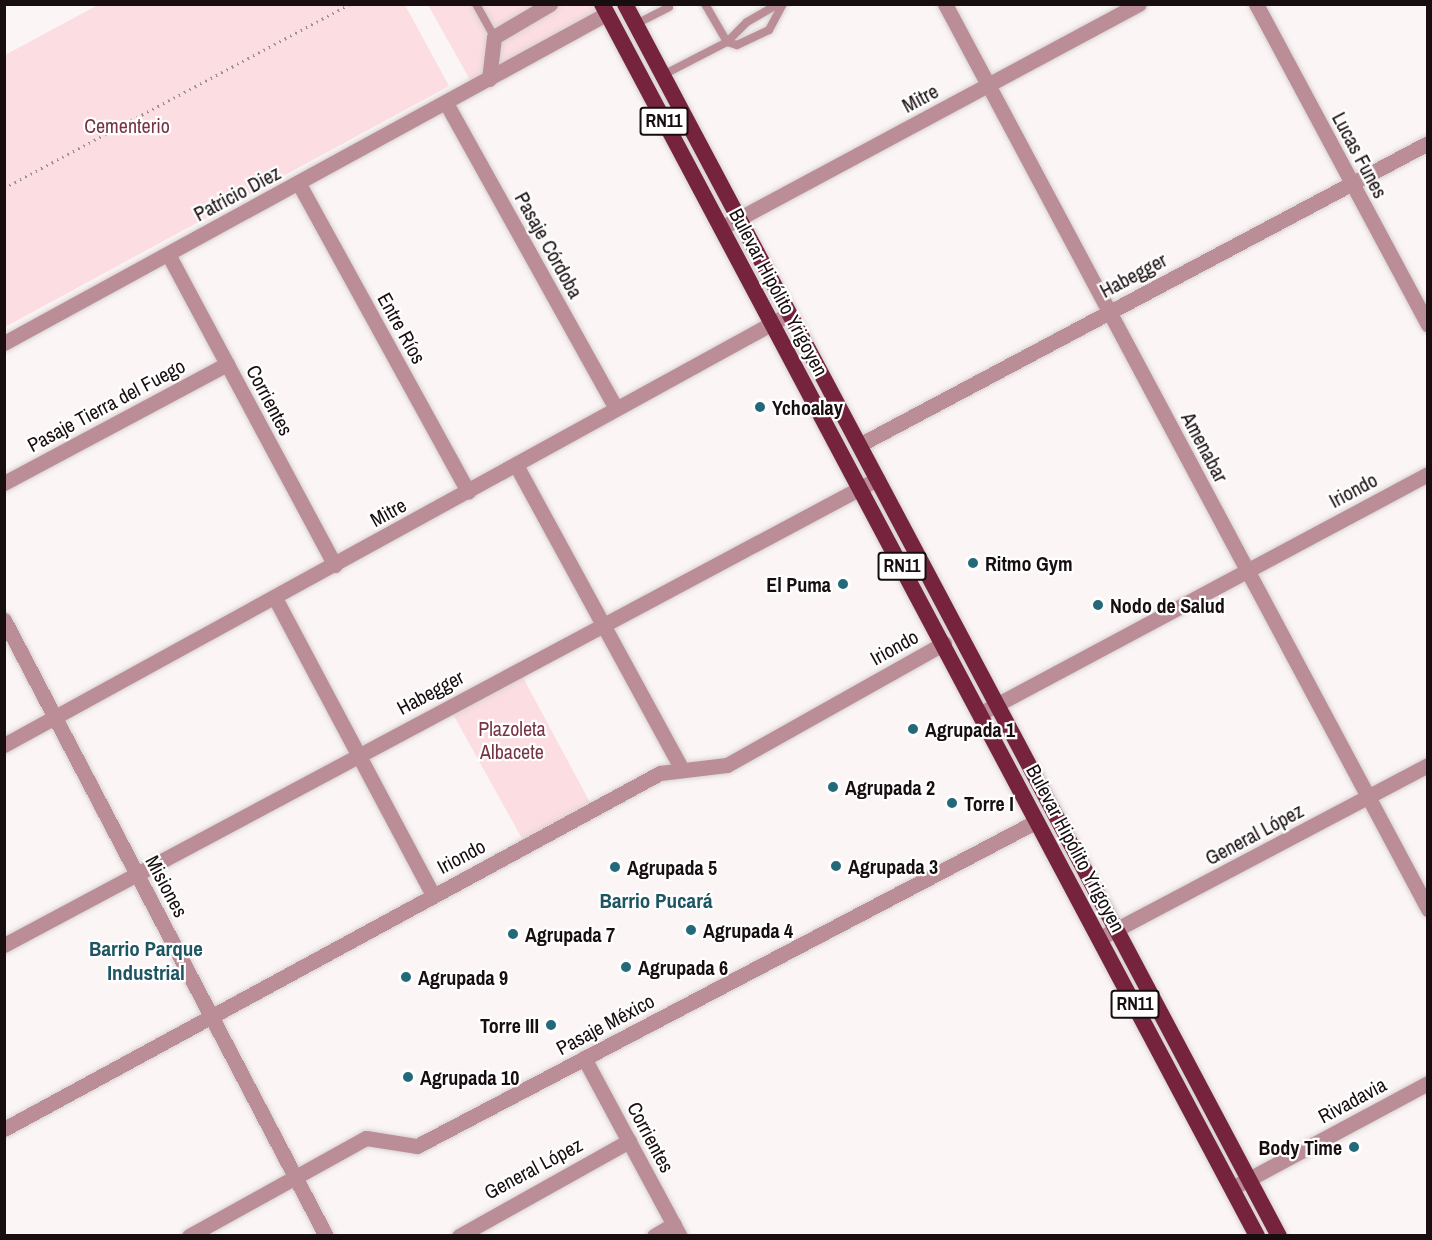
<!DOCTYPE html>
<html>
<head>
<meta charset="utf-8">
<style>
  body { margin:0 }
  #map { position:relative; width:1432px; height:1240px; overflow:hidden; background:#fbf5f6; font-family:"Archivo Narrow",sans-serif }
  div>[style] { position:absolute }
  .green>* { inset:0; background:#fbdde2 }
  .path>* { height:3px; margin-top:-1.5px; transform-origin:0; background:repeating-linear-gradient(90deg,#999192 0 1.5px,transparent 0 6px) }
  .roads { filter:drop-shadow(0 0 2px #d7d0d1) drop-shadow(0 0 2px #d7d0d1) }
  .service>* { height:8px; margin:-4px; padding:0 4px; transform-origin:4px; border-radius:4px; background:#bb8e97 }
  .minor>* { height:15px; margin:-7.5px; padding:0 7.5px; transform-origin:7.5px; border-radius:7.5px; background:#bb8e97 }
  .tertiary>* { height:15px; margin:-7.5px; padding:0 7.5px; transform-origin:7.5px; border-radius:7.5px; background:#bb8e97 }
  .trunk>* { height:16px; margin:-8px; padding:0 8px; transform-origin:8px; border-radius:8px; background:#76233e }
  .dots>* { width:16px; height:16px; translate:-50% -50%; box-sizing:border-box; border:3px solid #fff; border-radius:50% }
  span { translate:-50% -50%; white-space:nowrap; text-align:center; line-height:1.15; -webkit-text-stroke:4.5px #fff; paint-order:stroke }
  .shield-label span { padding:2px 4px; background:#fff; border:2px solid; border-radius:4px; -webkit-text-stroke-width:0 }
  .shield-label { font-size:18px; color:#180e10; font-weight:700 }
  .street-label { font-size:20px; color:#180e10 }
  .park-label { font-size:20px; color:#763445 }
  .poi-label { font-size:20px; color:#180e10; font-weight:700 }
  .left { translate:0 -50%; text-align:left }
  .right { translate:-100% -50%; text-align:right }
  .neighbourhood-label { font-size:21px; color:#1f5562; font-weight:700 }
  .frame { position:absolute; inset:0; border:6px solid #180e10; pointer-events:none }
</style>
</head>
<body>
<div id="map">
  <div class="green">
    <i style="clip-path:polygon(98px 5px,405px 5px,449px 86px,5px 327px,5px 55px)"></i>
    <i style="clip-path:polygon(428px 5px,594px 5px,601px 17px,474px 87px)"></i>
    <i style="clip-path:polygon(519px 670px,593px 808px,525px 844px,449px 707px)"></i>
  </div>
  <div class="path">
    <i style="left:4px;top:188px;width:392px;rotate:-28deg"></i>
  </div>
  <div class="roads">
    <div class="service">
      <i style="left:476px;top:4px;width:38px;rotate:61deg"></i>
      <i style="left:705px;top:4px;width:44px;rotate:59.9deg"></i>
      <i style="left:727px;top:42px;width:10px;rotate:17deg"></i>
      <i style="left:737px;top:45px;width:35px;rotate:-25deg"></i>
      <i style="left:769px;top:30px;width:30px;rotate:-62deg"></i>
      <i style="left:636px;top:24px;width:37px;rotate:-27deg"></i>
      <i style="left:663px;top:75px;width:72px;rotate:-27.3deg"></i>
      <i style="left:727px;top:42px;width:28px;rotate:-45deg"></i>
      <i style="left:747px;top:22px;width:36px;rotate:-30deg"></i>
    </div>
    <div class="minor">
      <i style="left:945px;top:4px;width:1026px;rotate:61.91deg"></i>
      <i style="left:1256px;top:4px;width:364px;rotate:61.8deg"></i>
      <i style="left:489px;top:79px;width:42px;rotate:-83.2deg"></i>
      <i style="left:494px;top:37px;width:65px;rotate:-30.5deg"></i>
      <i style="left:446px;top:103px;width:349px;rotate:60.9deg"></i>
      <i style="left:299px;top:184px;width:351px;rotate:61.2deg"></i>
      <i style="left:721px;top:228px;width:474px;rotate:-28.2deg"></i>
      <i style="left:168px;top:254px;width:353px;rotate:61.8deg"></i>
      <i style="left:4px;top:343px;width:686px;rotate:-28.66deg"></i>
      <i style="left:516px;top:465px;width:346px;rotate:61.4deg"></i>
      <i style="left:4px;top:483px;width:253px;rotate:-28.1deg"></i>
      <i style="left:275px;top:598px;width:336px;rotate:62deg"></i>
      <i style="left:4px;top:620px;width:695px;rotate:62.4deg"></i>
      <i style="left:981px;top:713px;width:507px;rotate:-28.13deg"></i>
      <i style="left:4px;top:745px;width:896px;rotate:-28.77deg"></i>
      <i style="left:1100px;top:938px;width:371px;rotate:-27.8deg"></i>
      <i style="left:4px;top:945px;width:990px;rotate:-28.09deg"></i>
      <i style="left:584px;top:1058px;width:202px;rotate:61.7deg"></i>
      <i style="left:4px;top:1129px;width:746px;rotate:-28.49deg"></i>
      <i style="left:660px;top:773px;width:67px;rotate:-6.8deg"></i>
      <i style="left:727px;top:765px;width:249px;rotate:-29.3deg"></i>
      <i style="left:1232px;top:1188px;width:222px;rotate:-28.2deg"></i>
      <i style="left:189px;top:1236px;width:202px;rotate:-29deg"></i>
      <i style="left:366px;top:1138px;width:52px;rotate:8.9deg"></i>
      <i style="left:417px;top:1146px;width:700px;rotate:-27.66deg"></i>
      <i style="left:459px;top:1236px;width:195px;rotate:-29.2deg"></i>
      <i style="left:654px;top:1236px;width:23px;rotate:-31deg"></i>
    </div>
    <div class="tertiary">
      <i style="left:859px;top:445px;width:644px;rotate:-27.96deg"></i>
    </div>
    <div class="trunk">
      <i style="left:602px;top:4px;width:1395px;rotate:62deg"></i>
      <i style="left:625px;top:4px;width:1395px;rotate:62.04deg"></i>
    </div>
  </div>
  <div class="dots">
    <i style="left:760px;top:407px;background:#236979"></i>
    <i style="left:973px;top:563px;background:#236979"></i>
    <i style="left:843px;top:584px;background:#236979"></i>
    <i style="left:1098px;top:605px;background:#236979"></i>
    <i style="left:913px;top:729px;background:#236979"></i>
    <i style="left:833px;top:787px;background:#236979"></i>
    <i style="left:952px;top:803px;background:#236979"></i>
    <i style="left:836px;top:866px;background:#236979"></i>
    <i style="left:615px;top:867px;background:#236979"></i>
    <i style="left:691px;top:930px;background:#236979"></i>
    <i style="left:513px;top:934px;background:#236979"></i>
    <i style="left:626px;top:967px;background:#236979"></i>
    <i style="left:406px;top:977px;background:#236979"></i>
    <i style="left:551px;top:1025px;background:#236979"></i>
    <i style="left:408px;top:1077px;background:#236979"></i>
    <i style="left:1354px;top:1147px;background:#236979"></i>
  </div>
  <div class="shield-label">
    <span style="left:664px;top:121px">RN11</span>
    <span style="left:902px;top:566px">RN11</span>
    <span style="left:1135px;top:1004px">RN11</span>
  </div>
  <div class="street-label">
    <span style="left:920px;top:98px;rotate:-28deg">Mitre</span>
    <span style="left:1360px;top:155px;rotate:62deg">Lucas Funes</span>
    <span style="left:237px;top:193px;rotate:-28deg">Patricio Diez</span>
    <span style="left:549px;top:245px;rotate:61deg">Pasaje Córdoba</span>
    <span style="left:1133px;top:275px;rotate:-28deg">Habegger</span>
    <span style="left:779px;top:292px;rotate:62deg">Bulevar Hipólito Yrigoyen</span>
    <span style="left:402px;top:328px;rotate:61deg">Entre Ríos</span>
    <span style="left:270px;top:400px;rotate:62deg">Corrientes</span>
    <span style="left:106px;top:405px;rotate:-28deg">Pasaje Tierra del Fuego</span>
    <span style="left:1205px;top:447px;rotate:62deg">Amenabar</span>
    <span style="left:1353px;top:490px;rotate:-28deg">Iriondo</span>
    <span style="left:388px;top:512px;rotate:-29deg">Mitre</span>
    <span style="left:894px;top:647px;rotate:-29deg">Iriondo</span>
    <span style="left:430px;top:692px;rotate:-28deg">Habegger</span>
    <span style="left:1254px;top:834px;rotate:-28deg">General López</span>
    <span style="left:1076px;top:848px;rotate:62deg">Bulevar Hipólito Yrigoyen</span>
    <span style="left:461px;top:856px;rotate:-28deg">Iriondo</span>
    <span style="left:167px;top:886px;rotate:62deg">Misiones</span>
    <span style="left:605px;top:1024px;rotate:-28deg">Pasaje México</span>
    <span style="left:1352px;top:1100px;rotate:-28deg">Rivadavia</span>
    <span style="left:651px;top:1137px;rotate:62deg">Corrientes</span>
    <span style="left:533px;top:1168px;rotate:-28deg">General López</span>
  </div>
  <div class="park-label">
    <span style="left:127px;top:125px">Cementerio</span>
    <span style="left:512px;top:740px">Plazoleta<br>Albacete</span>
  </div>
  <div class="poi-label">
    <span class="left" style="left:772px;top:407px">Ychoalay</span>
    <span class="left" style="left:985px;top:563px">Ritmo Gym</span>
    <span class="right" style="left:831px;top:584px">El Puma</span>
    <span class="left" style="left:1110px;top:605px">Nodo de Salud</span>
    <span class="left" style="left:925px;top:729px">Agrupada 1</span>
    <span class="left" style="left:845px;top:787px">Agrupada 2</span>
    <span class="left" style="left:964px;top:803px">Torre I</span>
    <span class="left" style="left:848px;top:866px">Agrupada 3</span>
    <span class="left" style="left:627px;top:867px">Agrupada 5</span>
    <span class="left" style="left:703px;top:930px">Agrupada 4</span>
    <span class="left" style="left:525px;top:934px">Agrupada 7</span>
    <span class="left" style="left:638px;top:967px">Agrupada 6</span>
    <span class="left" style="left:418px;top:977px">Agrupada 9</span>
    <span class="right" style="left:539px;top:1025px">Torre III</span>
    <span class="left" style="left:420px;top:1077px">Agrupada 10</span>
    <span class="right" style="left:1342px;top:1147px">Body Time</span>
  </div>
  <div class="neighbourhood-label">
    <span style="left:656px;top:901px">Barrio Pucará</span>
    <span style="left:146px;top:961px">Barrio Parque<br>Industrial</span>
  </div>
  <div class="frame"></div>
</div>
</body>
</html>
